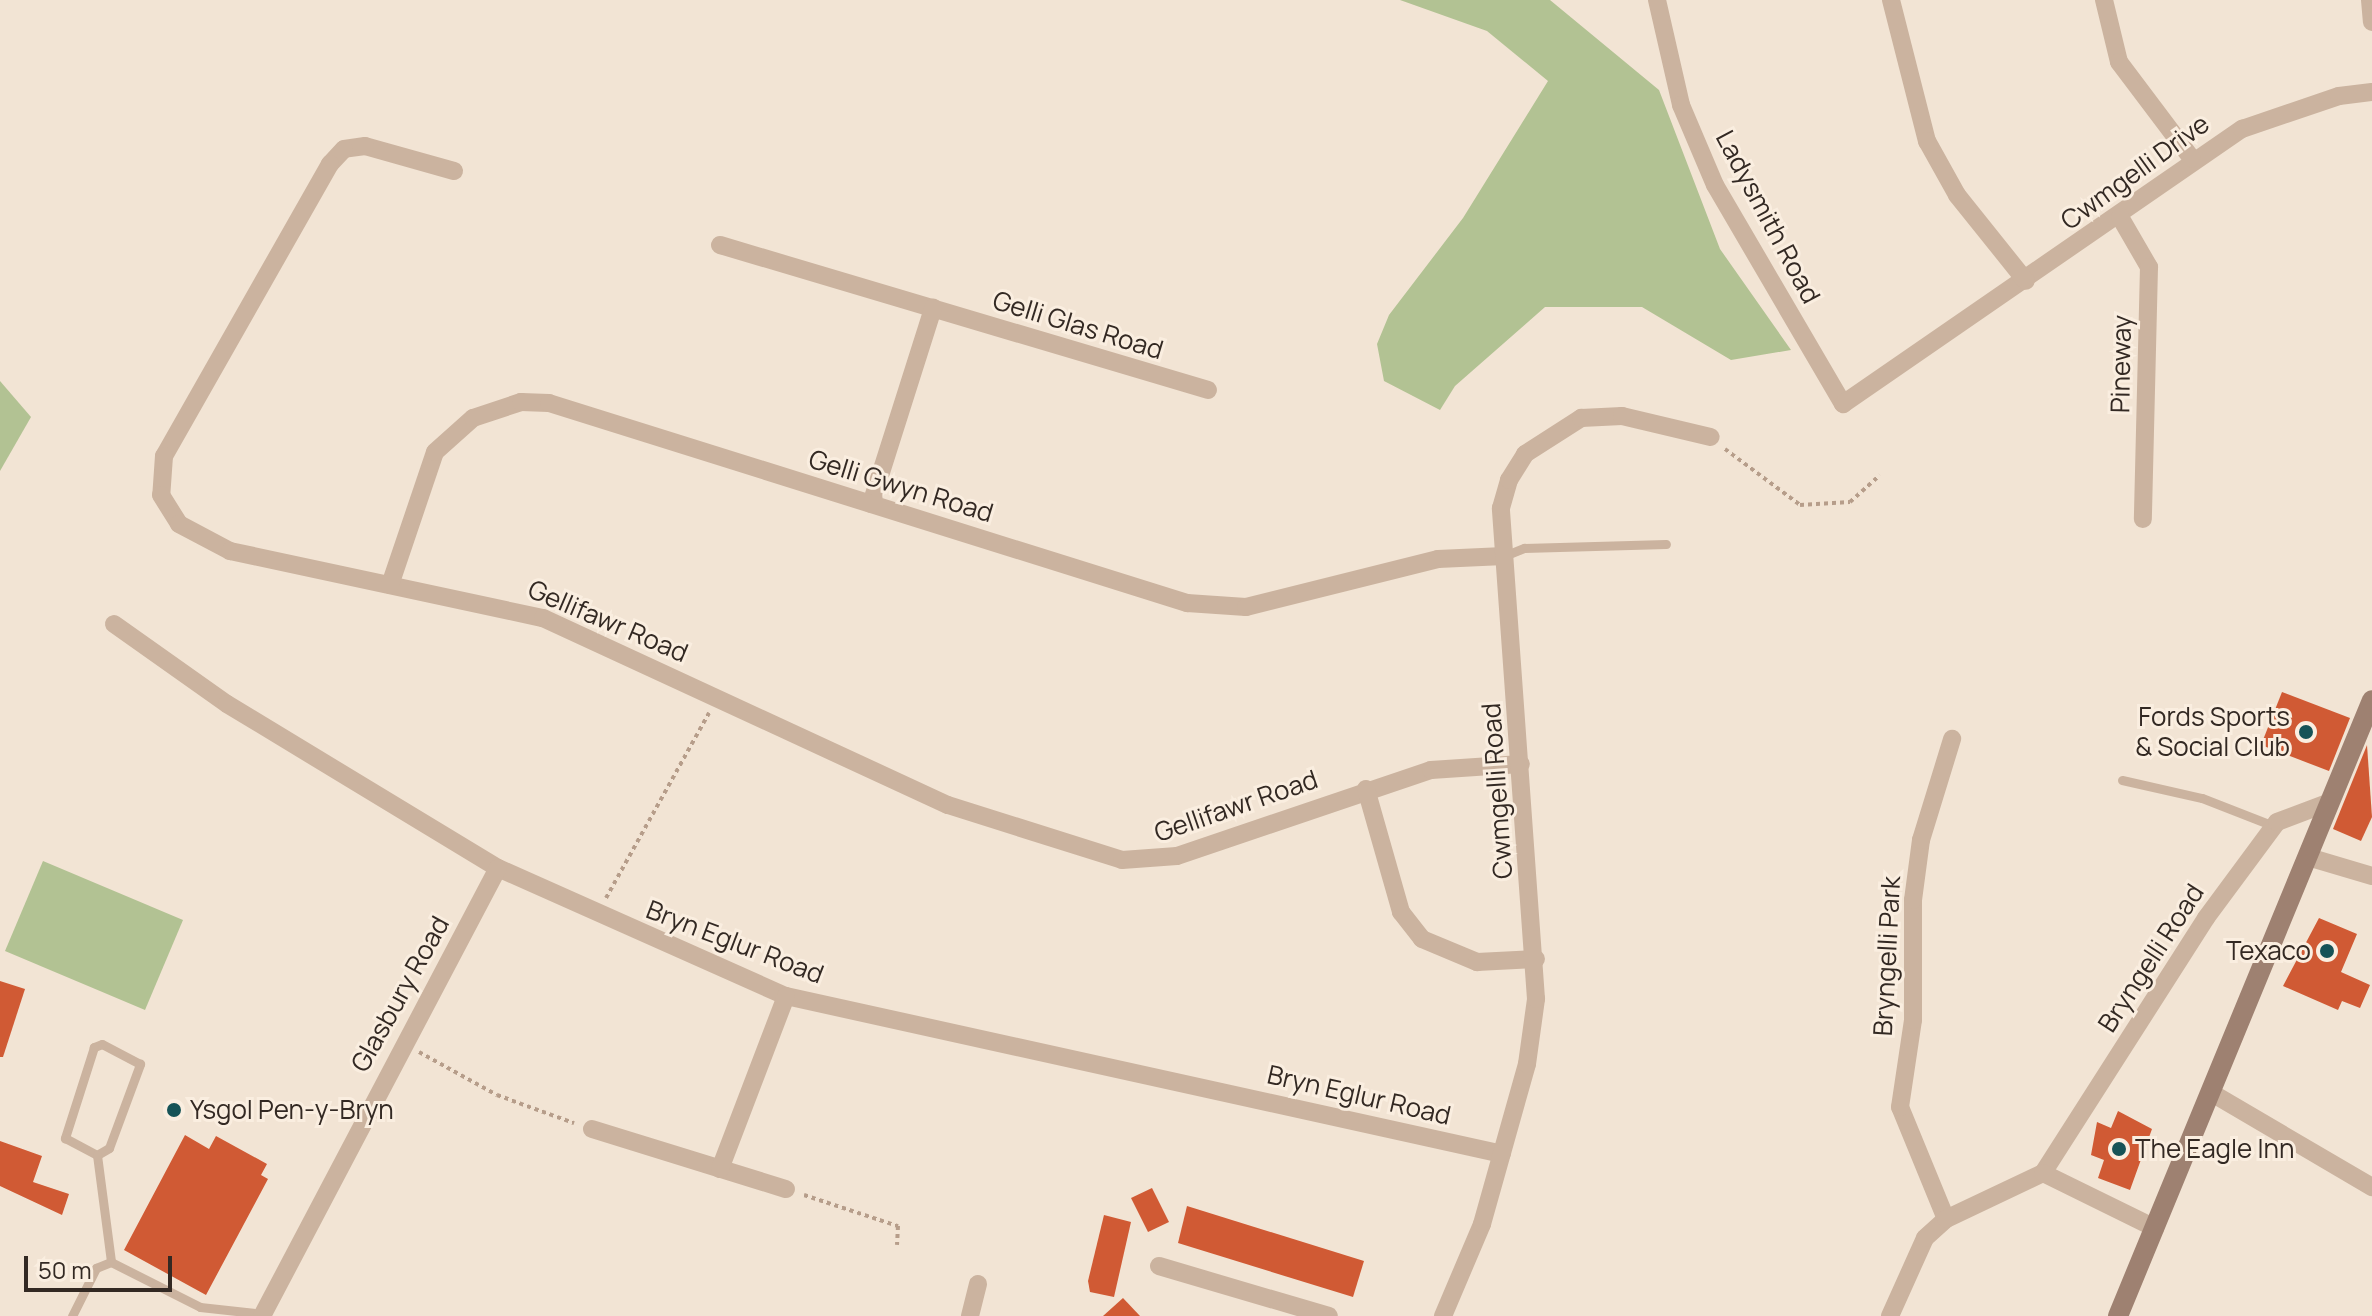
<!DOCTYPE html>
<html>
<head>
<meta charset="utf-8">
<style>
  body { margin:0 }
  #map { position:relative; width:2372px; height:1316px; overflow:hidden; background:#f2e4d4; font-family:Manrope,sans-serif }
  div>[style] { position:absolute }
  .green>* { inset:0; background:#b2c293 }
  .building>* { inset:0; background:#d05a34 }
  .path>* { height:4px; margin-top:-2px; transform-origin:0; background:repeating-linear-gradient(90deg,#b69d8a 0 4px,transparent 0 8px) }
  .service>* { height:9px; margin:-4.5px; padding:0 4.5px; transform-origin:4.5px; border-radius:4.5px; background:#cbb39f }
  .minor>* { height:18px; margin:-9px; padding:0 9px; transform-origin:9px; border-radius:9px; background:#cbb39f }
  .secondary>* { height:20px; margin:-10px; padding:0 10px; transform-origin:10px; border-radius:10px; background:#9e8171 }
  .dots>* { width:22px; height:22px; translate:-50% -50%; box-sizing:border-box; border:4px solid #faeee0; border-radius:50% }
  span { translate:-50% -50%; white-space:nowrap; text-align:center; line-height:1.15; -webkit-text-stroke:6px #faeee0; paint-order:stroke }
  .street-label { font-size:26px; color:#332923 }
  .poi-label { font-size:26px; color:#332923 }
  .right { translate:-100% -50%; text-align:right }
  .left { translate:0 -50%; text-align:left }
  .scale { position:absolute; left:24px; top:1256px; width:148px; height:36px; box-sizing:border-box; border:4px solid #332923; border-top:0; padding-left:10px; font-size:24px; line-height:28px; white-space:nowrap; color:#332923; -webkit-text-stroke:6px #faeee0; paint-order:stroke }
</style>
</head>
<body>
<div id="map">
  <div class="green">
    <i style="clip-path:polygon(1400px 0,1550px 0,1659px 90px,1720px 249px,1791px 350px,1731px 360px,1642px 307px,1545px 307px,1455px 386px,1440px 410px,1384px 381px,1377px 344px,1389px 315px,1463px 218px,1548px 81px,1487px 31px)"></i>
    <i style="clip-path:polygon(0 381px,31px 417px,0 471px)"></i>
    <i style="clip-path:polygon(43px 861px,183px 920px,145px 1010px,5px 951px)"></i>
  </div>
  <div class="building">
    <i style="clip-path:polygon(2282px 692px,2350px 718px,2329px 771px,2261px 745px)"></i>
    <i style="clip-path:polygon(2367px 745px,2372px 817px,2361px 841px,2333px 829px)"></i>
    <i style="clip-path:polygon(2319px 918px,2357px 934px,2341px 972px,2370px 985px,2360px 1008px,2342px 1001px,2338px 1010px,2283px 986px)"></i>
    <i style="clip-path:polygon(0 981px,25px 989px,3px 1057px,0 1057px)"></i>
    <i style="clip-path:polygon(2118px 1111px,2152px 1129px,2130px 1190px,2098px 1178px,2104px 1160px,2091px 1155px,2097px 1122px,2111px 1128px)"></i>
    <i style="clip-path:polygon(185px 1135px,209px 1149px,216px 1136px,267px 1164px,261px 1175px,268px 1179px,206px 1295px,124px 1250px)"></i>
    <i style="clip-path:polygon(0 1141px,42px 1156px,33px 1182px,69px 1194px,62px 1215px,0 1186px)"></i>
    <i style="clip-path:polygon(1152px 1188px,1169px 1222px,1148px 1232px,1131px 1198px)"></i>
    <i style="clip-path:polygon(1187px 1206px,1364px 1261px,1353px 1297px,1178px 1243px)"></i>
    <i style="clip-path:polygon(1104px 1215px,1131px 1222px,1114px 1297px,1090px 1292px,1088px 1281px)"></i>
    <i style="clip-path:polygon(1123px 1298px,1140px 1316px,1103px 1316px)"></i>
  </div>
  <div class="path">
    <i style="left:1725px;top:449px;width:94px;rotate:36.7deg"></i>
    <i style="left:1800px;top:505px;width:50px;rotate:-3.4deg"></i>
    <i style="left:1850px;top:502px;width:40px;rotate:-42deg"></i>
    <i style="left:606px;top:898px;width:212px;rotate:-60.9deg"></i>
    <i style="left:419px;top:1052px;width:89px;rotate:28.9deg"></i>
    <i style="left:497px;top:1095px;width:82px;rotate:20deg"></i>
    <i style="left:804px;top:1195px;width:99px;rotate:18.3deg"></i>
    <i style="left:898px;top:1226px;width:19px;rotate:93deg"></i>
  </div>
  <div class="service">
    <i style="left:1504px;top:556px;width:22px;rotate:-22deg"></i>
    <i style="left:1524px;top:548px;width:142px;rotate:-1.6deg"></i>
    <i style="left:2122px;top:780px;width:82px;rotate:12.7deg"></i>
    <i style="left:2202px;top:798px;width:77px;rotate:21.3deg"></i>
    <i style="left:97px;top:1155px;width:14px;rotate:-30deg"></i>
    <i style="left:109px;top:1148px;width:90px;rotate:-69.7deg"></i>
    <i style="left:140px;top:1064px;width:43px;rotate:-152.2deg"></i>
    <i style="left:102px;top:1044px;width:9px;rotate:159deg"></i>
    <i style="left:94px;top:1047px;width:96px;rotate:107.7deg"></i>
    <i style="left:65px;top:1138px;width:36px;rotate:28deg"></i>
    <i style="left:97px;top:1155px;width:108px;rotate:82.5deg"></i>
    <i style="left:72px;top:1316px;width:54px;rotate:-63.4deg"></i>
    <i style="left:96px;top:1268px;width:16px;rotate:-22deg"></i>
    <i style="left:111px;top:1262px;width:100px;rotate:26.8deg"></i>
    <i style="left:200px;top:1307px;width:63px;rotate:6.3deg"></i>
  </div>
  <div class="minor">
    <i style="left:1657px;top:0;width:108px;rotate:77.1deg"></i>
    <i style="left:1681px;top:105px;width:87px;rotate:67deg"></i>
    <i style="left:1715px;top:185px;width:254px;rotate:59.7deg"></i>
    <i style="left:1843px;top:404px;width:485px;rotate:-34.6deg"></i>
    <i style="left:2242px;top:129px;width:102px;rotate:-18.8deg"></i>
    <i style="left:2339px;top:96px;width:33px;rotate:-7deg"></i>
    <i style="left:1891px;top:0;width:146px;rotate:75.7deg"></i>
    <i style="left:1927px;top:141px;width:62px;rotate:60.9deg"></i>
    <i style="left:1957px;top:195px;width:110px;rotate:51.3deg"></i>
    <i style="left:2104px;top:0;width:64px;rotate:76.4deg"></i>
    <i style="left:2119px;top:62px;width:121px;rotate:53deg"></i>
    <i style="left:2370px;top:0;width:22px;rotate:85deg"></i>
    <i style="left:454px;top:171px;width:92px;rotate:-164.3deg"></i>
    <i style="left:365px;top:146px;width:21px;rotate:172deg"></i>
    <i style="left:344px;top:149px;width:21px;rotate:133deg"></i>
    <i style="left:330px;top:164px;width:336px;rotate:119.6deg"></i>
    <i style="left:164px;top:456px;width:39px;rotate:94deg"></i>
    <i style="left:161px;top:495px;width:34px;rotate:58deg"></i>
    <i style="left:179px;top:524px;width:58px;rotate:27.9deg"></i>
    <i style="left:230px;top:551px;width:320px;rotate:12.1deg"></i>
    <i style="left:543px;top:618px;width:446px;rotate:24.8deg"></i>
    <i style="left:948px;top:805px;width:182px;rotate:17.5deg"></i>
    <i style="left:1122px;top:860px;width:55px;rotate:-4.2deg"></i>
    <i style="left:1177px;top:856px;width:268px;rotate:-18.7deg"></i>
    <i style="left:1431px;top:770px;width:90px;rotate:-3.8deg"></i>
    <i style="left:2120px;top:217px;width:58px;rotate:59.9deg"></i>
    <i style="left:2149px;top:267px;width:252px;rotate:91.4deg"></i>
    <i style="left:720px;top:245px;width:509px;rotate:16.55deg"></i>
    <i style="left:871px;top:504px;width:206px;rotate:-72.4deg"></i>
    <i style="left:390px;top:585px;width:140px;rotate:-71.3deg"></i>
    <i style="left:435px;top:452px;width:51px;rotate:-41.8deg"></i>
    <i style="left:473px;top:418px;width:51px;rotate:-18.4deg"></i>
    <i style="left:521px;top:402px;width:28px;rotate:2deg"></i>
    <i style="left:549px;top:403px;width:669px;rotate:17.41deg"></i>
    <i style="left:1187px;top:603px;width:59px;rotate:3.9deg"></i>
    <i style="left:1246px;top:607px;width:198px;rotate:-14deg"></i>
    <i style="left:1438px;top:559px;width:66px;rotate:-2.6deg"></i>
    <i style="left:114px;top:624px;width:138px;rotate:35.3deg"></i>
    <i style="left:227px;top:704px;width:317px;rotate:31.2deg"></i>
    <i style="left:498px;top:868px;width:315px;rotate:24deg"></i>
    <i style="left:786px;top:996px;width:733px;rotate:12.44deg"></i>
    <i style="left:1366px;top:789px;width:128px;rotate:74.1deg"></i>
    <i style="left:1401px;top:912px;width:34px;rotate:52deg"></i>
    <i style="left:1422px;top:939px;width:60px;rotate:22.7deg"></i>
    <i style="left:1477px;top:962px;width:59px;rotate:-2.9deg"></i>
    <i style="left:2308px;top:857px;width:67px;rotate:16.5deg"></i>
    <i style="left:2210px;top:1092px;width:188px;rotate:30.4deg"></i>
    <i style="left:592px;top:1129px;width:203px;rotate:17.2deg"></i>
    <i style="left:720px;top:1169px;width:185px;rotate:-69.1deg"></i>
    <i style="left:2043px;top:1173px;width:303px;rotate:-57.4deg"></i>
    <i style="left:2206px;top:918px;width:119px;rotate:-53.5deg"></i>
    <i style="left:2277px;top:822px;width:57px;rotate:-20.7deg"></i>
    <i style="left:1946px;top:1219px;width:121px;rotate:-112.3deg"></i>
    <i style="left:1900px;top:1107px;width:88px;rotate:-81.5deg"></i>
    <i style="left:1913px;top:1020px;width:120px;rotate:-90deg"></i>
    <i style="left:1913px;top:900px;width:61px;rotate:-82.4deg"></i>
    <i style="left:1921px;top:840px;width:106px;rotate:-72.9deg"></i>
    <i style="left:1159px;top:1266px;width:177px;rotate:16.4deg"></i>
    <i style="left:262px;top:1316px;width:506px;rotate:-62.22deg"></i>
    <i style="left:970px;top:1316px;width:33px;rotate:-76deg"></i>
    <i style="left:1443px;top:1316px;width:100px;rotate:-67deg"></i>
    <i style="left:1482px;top:1224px;width:166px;rotate:-74.3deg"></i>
    <i style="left:1527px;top:1064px;width:66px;rotate:-82.1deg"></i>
    <i style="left:1536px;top:999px;width:492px;rotate:-94.1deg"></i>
    <i style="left:1501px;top:508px;width:29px;rotate:-74deg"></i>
    <i style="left:1509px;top:480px;width:31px;rotate:-58deg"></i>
    <i style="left:1525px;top:454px;width:67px;rotate:-32.7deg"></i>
    <i style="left:1581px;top:418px;width:41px;rotate:-2.8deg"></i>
    <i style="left:1622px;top:416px;width:91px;rotate:13.3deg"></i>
    <i style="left:1890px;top:1316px;width:85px;rotate:-65.8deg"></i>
    <i style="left:1925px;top:1238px;width:28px;rotate:-42deg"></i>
    <i style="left:1946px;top:1219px;width:107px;rotate:-25.4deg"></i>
    <i style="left:2043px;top:1173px;width:125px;rotate:26.2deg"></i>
  </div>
  <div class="secondary">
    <i style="left:2118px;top:1316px;width:666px;rotate:-67.59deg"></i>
  </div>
  <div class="dots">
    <i style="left:2306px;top:732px;background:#165357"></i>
    <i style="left:2327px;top:951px;background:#165357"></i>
    <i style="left:174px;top:1110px;background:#165357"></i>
    <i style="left:2119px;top:1149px;background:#165357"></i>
  </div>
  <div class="street-label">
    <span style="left:2135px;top:172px;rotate:-36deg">Cwmgelli Drive</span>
    <span style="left:1768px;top:217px;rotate:62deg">Ladysmith Road</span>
    <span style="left:1078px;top:325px;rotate:17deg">Gelli Glas Road</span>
    <span style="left:2121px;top:364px;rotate:-89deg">Pineway</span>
    <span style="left:901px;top:486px;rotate:17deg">Gelli Gwyn Road</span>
    <span style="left:608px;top:621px;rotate:23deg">Gellifawr Road</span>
    <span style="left:1497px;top:791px;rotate:-94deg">Cwmgelli Road</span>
    <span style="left:1236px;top:806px;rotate:-19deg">Gellifawr Road</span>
    <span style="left:735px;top:942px;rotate:21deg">Bryn Eglur Road</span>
    <span style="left:1887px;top:956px;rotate:-87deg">Bryngelli Park</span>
    <span style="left:2151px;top:958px;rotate:-57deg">Bryngelli Road</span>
    <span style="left:400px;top:994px;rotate:-61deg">Glasbury Road</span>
    <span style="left:1359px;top:1095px;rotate:13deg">Bryn Eglur Road</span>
  </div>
  <div class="poi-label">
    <span class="right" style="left:2290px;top:732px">Fords Sports<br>&amp; Social Club</span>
    <span class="right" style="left:2311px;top:951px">Texaco</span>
    <span class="left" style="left:190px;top:1110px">Ysgol Pen-y-Bryn</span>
    <span class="left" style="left:2135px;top:1149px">The Eagle Inn</span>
  </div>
  <div class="scale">50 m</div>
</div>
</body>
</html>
